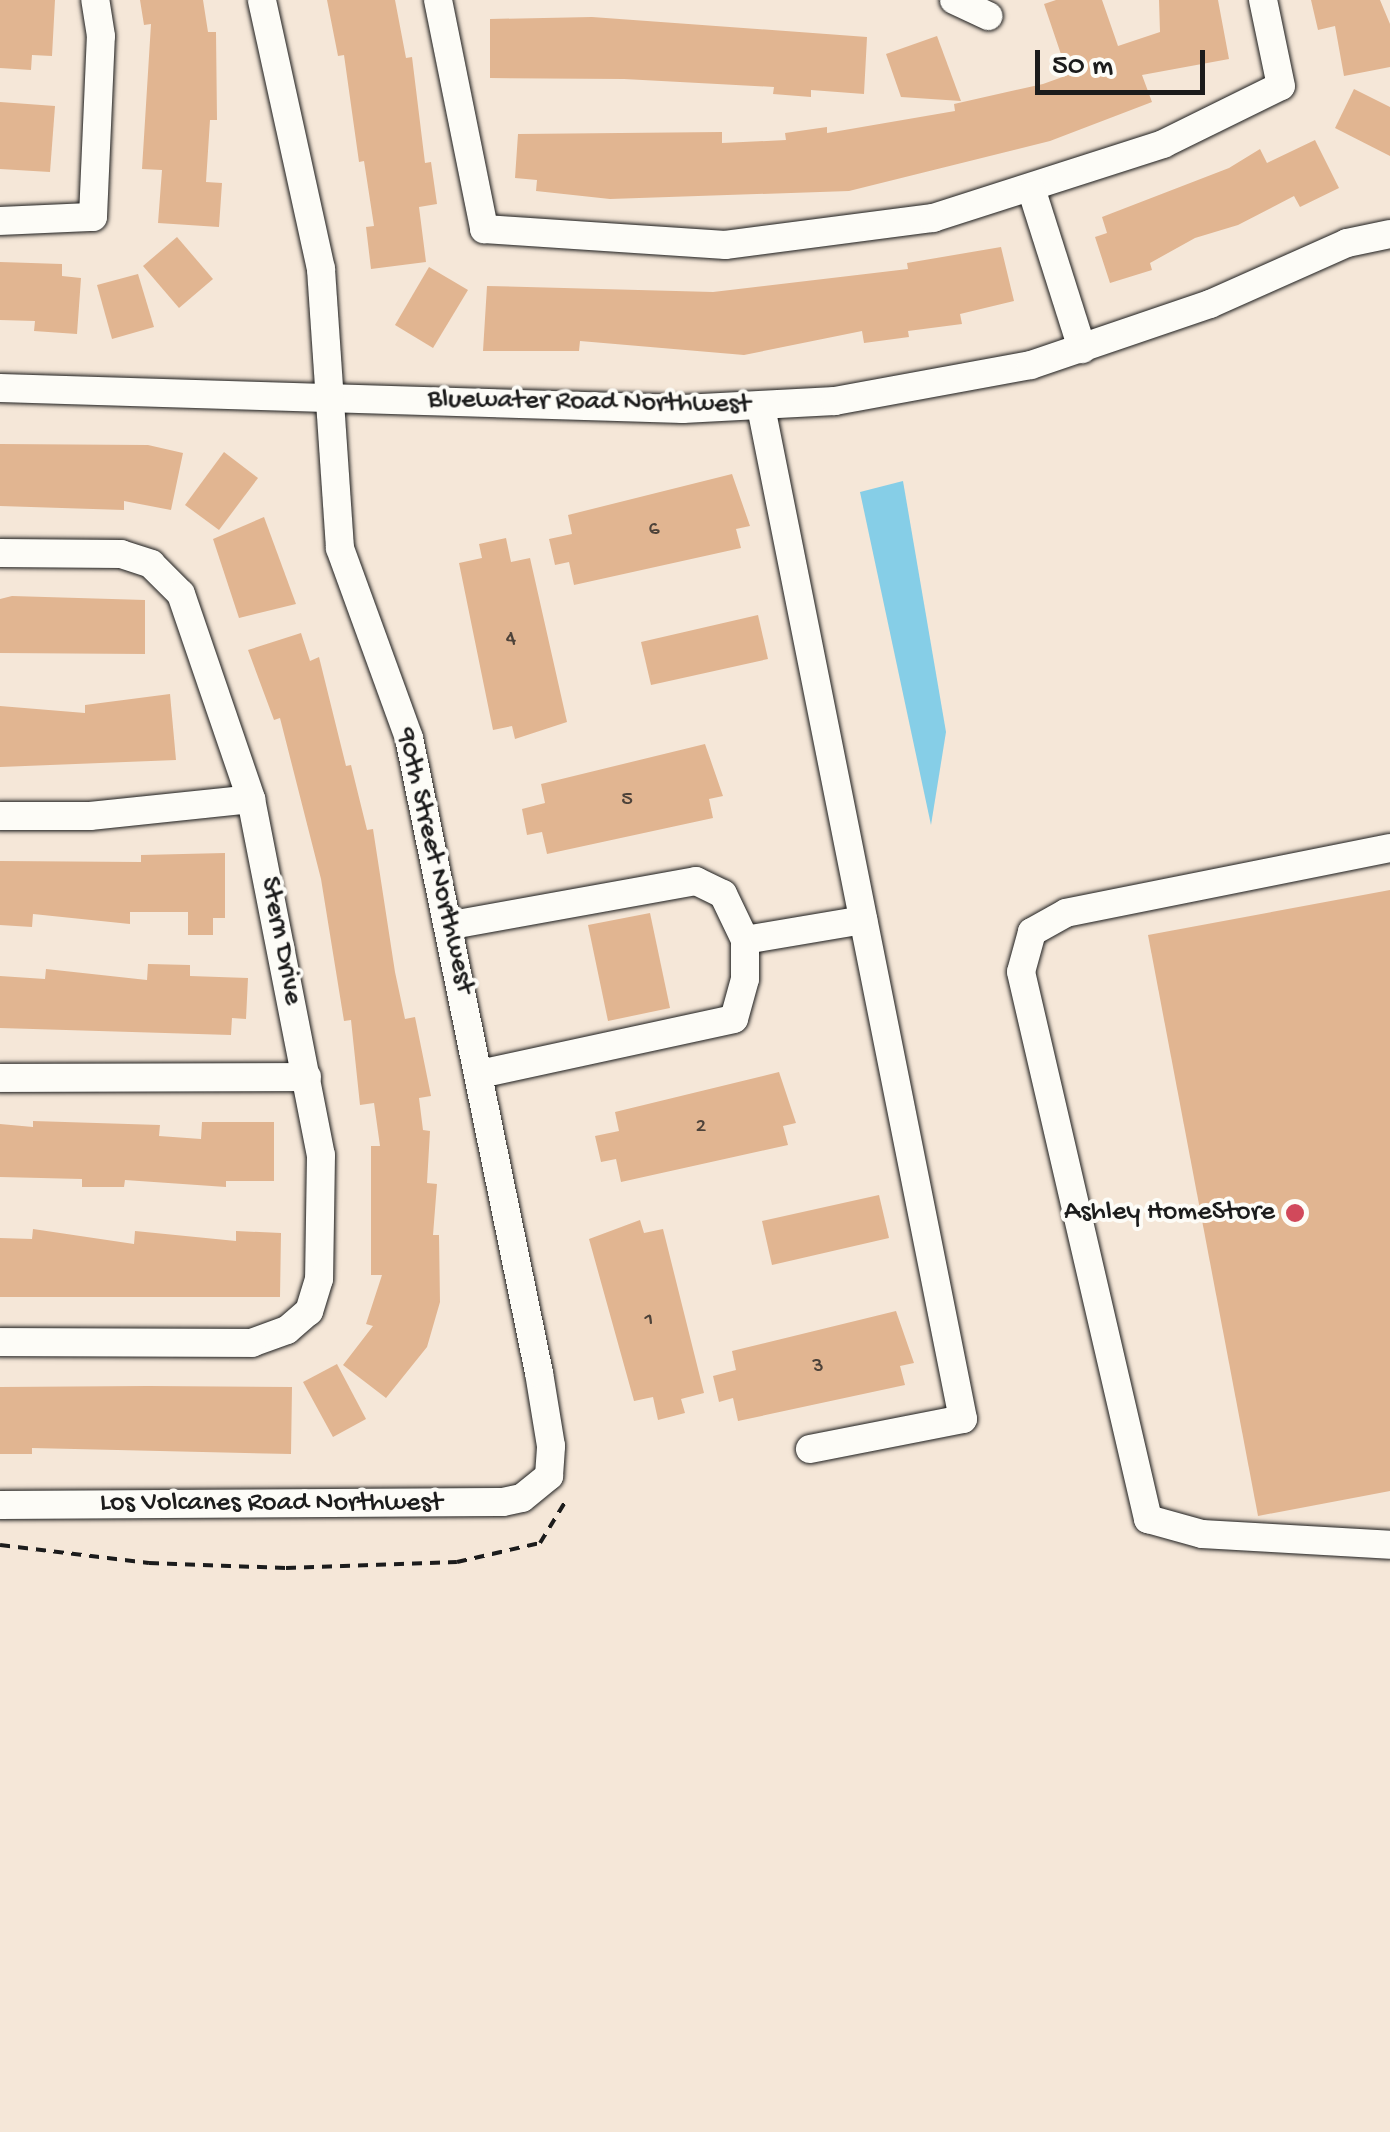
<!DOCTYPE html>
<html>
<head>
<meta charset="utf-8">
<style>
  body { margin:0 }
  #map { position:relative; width:1390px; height:2132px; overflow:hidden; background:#f5e7d8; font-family:"Gochi Hand",sans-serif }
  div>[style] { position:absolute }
  .water>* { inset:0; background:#86cee7 }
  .building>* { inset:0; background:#e1b591 }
  .path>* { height:4px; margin-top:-2px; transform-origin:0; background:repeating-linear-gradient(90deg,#1c1c1c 0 10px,transparent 0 18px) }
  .roads { filter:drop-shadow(0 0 2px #1c1c1c) drop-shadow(0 0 2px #1c1c1c) }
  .minor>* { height:28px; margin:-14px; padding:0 14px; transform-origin:14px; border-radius:14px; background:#fdfcf7 }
  .dots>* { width:28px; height:28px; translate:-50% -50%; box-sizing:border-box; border:5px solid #fdfcf7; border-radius:50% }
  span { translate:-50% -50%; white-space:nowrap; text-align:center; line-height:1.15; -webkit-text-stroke:8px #fdfcf7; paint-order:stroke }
  .number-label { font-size:22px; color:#4d4239 }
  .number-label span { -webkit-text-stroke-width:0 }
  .street-label { font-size:28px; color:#1c1c1c }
  .poi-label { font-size:28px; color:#1c1c1c }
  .right { translate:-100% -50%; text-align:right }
  .scale { position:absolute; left:1035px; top:50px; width:170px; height:45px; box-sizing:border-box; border:5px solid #1c1c1c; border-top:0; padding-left:12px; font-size:30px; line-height:35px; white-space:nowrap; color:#1c1c1c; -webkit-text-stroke:8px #fdfcf7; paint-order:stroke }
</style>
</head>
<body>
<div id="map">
  <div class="water">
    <i style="clip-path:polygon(903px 481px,946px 732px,931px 825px,860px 492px)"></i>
  </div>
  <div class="building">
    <i style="clip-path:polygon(0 0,55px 0,52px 56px,32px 55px,31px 70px,0 68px)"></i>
    <i style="clip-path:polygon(140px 0,203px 0,208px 32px,216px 32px,217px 120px,210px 120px,206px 182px,222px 183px,219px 227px,158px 223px,162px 170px,142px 169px,151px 24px,144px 25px)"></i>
    <i style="clip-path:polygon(327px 0,395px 0,406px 58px,412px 57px,425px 163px,431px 162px,437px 204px,419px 207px,426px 262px,371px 269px,366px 227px,374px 226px,364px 161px,359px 162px,344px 55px,338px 56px)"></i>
    <i style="clip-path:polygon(1056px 0,1102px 0,1118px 46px,1160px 32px,1159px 0,1218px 0,1229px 59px,1142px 75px,1152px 102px,1050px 141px,849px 191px,610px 199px,536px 191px,537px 180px,515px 178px,518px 134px,722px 132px,722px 143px,786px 140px,785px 133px,827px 127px,827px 133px,955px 111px,954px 104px,1043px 84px,1068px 75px,1044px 4px)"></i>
    <i style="clip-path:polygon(1311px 0,1380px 0,1390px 24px,1390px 67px,1344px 76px,1335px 26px,1318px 30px)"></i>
    <i style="clip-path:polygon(592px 17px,867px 37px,864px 94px,811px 90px,811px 97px,773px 94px,774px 87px,624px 79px,490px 78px,490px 19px)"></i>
    <i style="clip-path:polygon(937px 36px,961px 101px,901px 97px,886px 54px)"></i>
    <i style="clip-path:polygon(1354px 89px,1390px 107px,1390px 156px,1335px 128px)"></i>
    <i style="clip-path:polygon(0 102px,55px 106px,50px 172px,0 169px)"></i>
    <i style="clip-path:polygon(1315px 140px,1339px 188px,1300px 207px,1294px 196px,1238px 225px,1195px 238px,1150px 263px,1152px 270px,1110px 283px,1095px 237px,1107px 233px,1102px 217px,1229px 168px,1260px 149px,1267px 163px)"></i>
    <i style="clip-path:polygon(177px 237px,213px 279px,179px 308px,143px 266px)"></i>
    <i style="clip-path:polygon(1001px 247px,1014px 301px,960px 314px,962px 324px,908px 331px,909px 337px,864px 343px,862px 331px,744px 355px,580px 341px,579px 351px,483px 351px,487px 286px,713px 292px,908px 269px,907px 263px)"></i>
    <i style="clip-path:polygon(0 262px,62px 264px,62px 276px,81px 278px,77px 334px,34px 331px,35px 321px,0 320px)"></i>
    <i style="clip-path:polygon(429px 267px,468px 290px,433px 348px,395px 325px)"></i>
    <i style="clip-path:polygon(138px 274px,154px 327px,112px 339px,97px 285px)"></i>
    <i style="clip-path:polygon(0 444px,148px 445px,183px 453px,171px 510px,124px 501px,124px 510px,0 506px)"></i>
    <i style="clip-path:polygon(224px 452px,258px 478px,219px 530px,185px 505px)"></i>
    <i style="clip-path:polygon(732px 474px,750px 526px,736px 529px,741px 548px,574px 585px,569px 562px,555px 565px,549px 539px,572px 534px,568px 515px)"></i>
    <i style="clip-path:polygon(264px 517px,296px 604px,239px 618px,213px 539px)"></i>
    <i style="clip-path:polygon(506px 538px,511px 562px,530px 558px,567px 722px,515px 739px,512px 726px,493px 730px,459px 563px,482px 558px,479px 544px)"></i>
    <i style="clip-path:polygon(12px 596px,145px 600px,145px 654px,0 653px,0 599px)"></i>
    <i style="clip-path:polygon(758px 615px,768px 659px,651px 685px,641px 642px)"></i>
    <i style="clip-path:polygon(301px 633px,310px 661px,319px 657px,346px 766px,351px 765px,367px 830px,373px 829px,395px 972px,405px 1019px,415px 1017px,431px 1096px,419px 1098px,423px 1130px,430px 1131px,427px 1183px,437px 1184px,433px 1235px,439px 1235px,440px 1302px,427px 1347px,386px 1398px,343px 1365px,373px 1326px,366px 1324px,382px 1275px,371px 1275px,371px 1146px,380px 1146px,374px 1103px,360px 1105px,351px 1020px,344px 1021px,321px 879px,280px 718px,274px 720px,248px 650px)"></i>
    <i style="clip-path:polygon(170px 694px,176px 760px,0 767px,0 706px,85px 713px,85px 705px)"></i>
    <i style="clip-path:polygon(705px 744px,723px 796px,709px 799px,713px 818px,547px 854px,542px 832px,527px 835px,522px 809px,545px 803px,541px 784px)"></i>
    <i style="clip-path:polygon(225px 853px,225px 918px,213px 918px,213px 935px,188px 935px,188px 912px,130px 912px,130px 924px,33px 914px,32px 927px,0 925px,0 861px,141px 862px,141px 855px)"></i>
    <i style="clip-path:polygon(1390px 890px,1390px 1491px,1258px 1516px,1148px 935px)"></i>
    <i style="clip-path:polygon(650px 913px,670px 1008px,608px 1021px,588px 925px)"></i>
    <i style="clip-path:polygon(148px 964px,190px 965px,190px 976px,248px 978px,246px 1019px,232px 1018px,231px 1035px,0 1028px,0 976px,45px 979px,46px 969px,147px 980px)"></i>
    <i style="clip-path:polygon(779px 1072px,796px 1123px,783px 1126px,788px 1145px,621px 1182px,616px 1159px,601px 1162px,595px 1136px,619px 1131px,615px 1112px)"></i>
    <i style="clip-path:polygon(33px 1121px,160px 1125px,159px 1136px,201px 1139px,202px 1122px,274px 1122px,274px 1181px,226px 1181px,226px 1187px,125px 1180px,124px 1187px,82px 1187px,82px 1179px,0 1177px,0 1124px,33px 1127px)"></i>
    <i style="clip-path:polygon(879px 1195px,889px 1238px,772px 1265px,762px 1221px)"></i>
    <i style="clip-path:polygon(640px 1220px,644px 1233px,663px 1229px,704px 1393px,681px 1399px,685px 1413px,658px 1420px,653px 1397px,634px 1401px,589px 1239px)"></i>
    <i style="clip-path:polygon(33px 1229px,134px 1244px,135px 1231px,236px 1241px,236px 1231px,281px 1233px,280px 1297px,0 1297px,0 1238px,32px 1239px)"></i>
    <i style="clip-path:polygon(896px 1311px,914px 1363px,900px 1366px,905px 1385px,738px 1421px,733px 1398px,719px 1402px,713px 1376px,736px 1370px,732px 1351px)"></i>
    <i style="clip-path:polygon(337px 1364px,366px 1419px,333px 1437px,303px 1382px)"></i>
    <i style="clip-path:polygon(148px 1386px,292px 1387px,291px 1454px,32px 1448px,32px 1454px,0 1454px,0 1387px)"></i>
  </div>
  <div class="path">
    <i style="left:0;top:1545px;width:150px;rotate:6.9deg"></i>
    <i style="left:149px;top:1563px;width:137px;rotate:2.1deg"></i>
    <i style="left:286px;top:1568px;width:171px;rotate:-2deg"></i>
    <i style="left:457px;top:1562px;width:85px;rotate:-12.9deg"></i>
    <i style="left:540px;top:1543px;width:52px;rotate:-58.5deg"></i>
  </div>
  <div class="roads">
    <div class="minor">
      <i style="left:438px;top:0;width:234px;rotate:78.6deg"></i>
      <i style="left:484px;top:229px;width:242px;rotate:3.8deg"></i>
      <i style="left:725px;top:245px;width:210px;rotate:-7.4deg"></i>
      <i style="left:933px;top:218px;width:242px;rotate:-17.8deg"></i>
      <i style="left:1163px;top:144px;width:131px;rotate:-26.2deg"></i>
      <i style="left:1281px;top:86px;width:88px;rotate:-101.8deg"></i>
      <i style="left:954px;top:0;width:38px;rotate:25deg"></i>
      <i style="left:1032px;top:191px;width:166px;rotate:72.4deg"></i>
      <i style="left:0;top:221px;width:93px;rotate:-2.5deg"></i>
      <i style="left:93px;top:217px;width:181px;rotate:-87.5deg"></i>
      <i style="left:101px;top:36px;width:36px;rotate:-99deg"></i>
      <i style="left:0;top:388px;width:683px;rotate:1.76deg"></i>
      <i style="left:683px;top:409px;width:152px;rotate:-3deg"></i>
      <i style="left:835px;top:401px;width:199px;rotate:-10.4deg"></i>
      <i style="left:1031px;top:365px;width:189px;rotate:-18.8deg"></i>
      <i style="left:1210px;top:304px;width:150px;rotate:-24deg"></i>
      <i style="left:1347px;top:243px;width:44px;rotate:-11.8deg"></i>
      <i style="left:761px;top:407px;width:1032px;rotate:78.71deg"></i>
      <i style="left:963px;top:1419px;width:156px;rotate:168.9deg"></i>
      <i style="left:0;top:553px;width:121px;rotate:0.5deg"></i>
      <i style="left:121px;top:554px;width:32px;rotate:18deg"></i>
      <i style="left:151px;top:564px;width:42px;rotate:45deg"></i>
      <i style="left:181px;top:594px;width:217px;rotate:71.1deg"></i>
      <i style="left:251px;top:799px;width:363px;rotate:78.9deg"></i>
      <i style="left:321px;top:1155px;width:124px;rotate:90.9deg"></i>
      <i style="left:319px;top:1279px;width:34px;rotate:107deg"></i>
      <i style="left:309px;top:1311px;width:29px;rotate:139deg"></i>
      <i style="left:287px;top:1330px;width:37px;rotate:160deg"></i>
      <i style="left:252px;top:1343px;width:252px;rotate:-179.8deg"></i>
      <i style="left:0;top:816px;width:90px"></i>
      <i style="left:90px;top:816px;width:162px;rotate:-6deg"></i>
      <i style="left:1390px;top:848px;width:330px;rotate:168.7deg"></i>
      <i style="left:1066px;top:913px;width:39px;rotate:151deg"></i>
      <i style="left:1032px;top:932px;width:41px;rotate:105.4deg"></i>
      <i style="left:1021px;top:972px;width:562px;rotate:76.93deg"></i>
      <i style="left:1148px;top:1519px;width:56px;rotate:15.5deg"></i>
      <i style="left:1202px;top:1534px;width:188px;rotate:3.3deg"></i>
      <i style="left:452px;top:925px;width:248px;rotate:-10.2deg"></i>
      <i style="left:696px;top:881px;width:30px;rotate:26deg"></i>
      <i style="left:723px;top:894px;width:51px;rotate:64.4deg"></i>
      <i style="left:745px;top:940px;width:39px;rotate:90deg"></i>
      <i style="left:745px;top:979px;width:41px;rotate:105.4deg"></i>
      <i style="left:734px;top:1019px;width:260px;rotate:167.8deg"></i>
      <i style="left:745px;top:940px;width:120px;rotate:-9.6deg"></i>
      <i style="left:0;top:1078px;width:307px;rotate:-0.2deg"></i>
      <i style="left:0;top:1505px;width:503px;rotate:-0.34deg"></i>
      <i style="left:503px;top:1502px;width:19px;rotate:-12deg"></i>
      <i style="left:522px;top:1498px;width:35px;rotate:-39deg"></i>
      <i style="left:549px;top:1476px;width:30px;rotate:-86deg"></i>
      <i style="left:551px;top:1446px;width:74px;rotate:-99.3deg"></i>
      <i style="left:539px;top:1373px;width:648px;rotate:-101.57deg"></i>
      <i style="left:409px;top:738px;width:202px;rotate:-110deg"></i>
      <i style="left:340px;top:548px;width:280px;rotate:-93.9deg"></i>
      <i style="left:321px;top:269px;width:275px;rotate:-102.4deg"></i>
    </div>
  </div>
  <div class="dots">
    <i style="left:1295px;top:1213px;background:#d1495b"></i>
  </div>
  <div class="number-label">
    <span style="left:654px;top:531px">6</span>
    <span style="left:511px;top:640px">4</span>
    <span style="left:627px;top:801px">5</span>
    <span style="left:701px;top:1128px">2</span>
    <span style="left:649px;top:1321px">1</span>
    <span style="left:818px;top:1368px">3</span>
  </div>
  <div class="street-label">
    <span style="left:589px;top:403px;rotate:1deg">Bluewater Road Northwest</span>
    <span style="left:434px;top:861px;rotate:77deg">90th Street Northwest</span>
    <span style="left:280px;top:941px;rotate:79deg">Stern Drive</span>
    <span style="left:271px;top:1504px">Los Volcanes Road Northwest</span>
  </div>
  <div class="poi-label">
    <span class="right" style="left:1275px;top:1213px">Ashley HomeStore</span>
  </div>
  <div class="scale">50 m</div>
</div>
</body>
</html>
